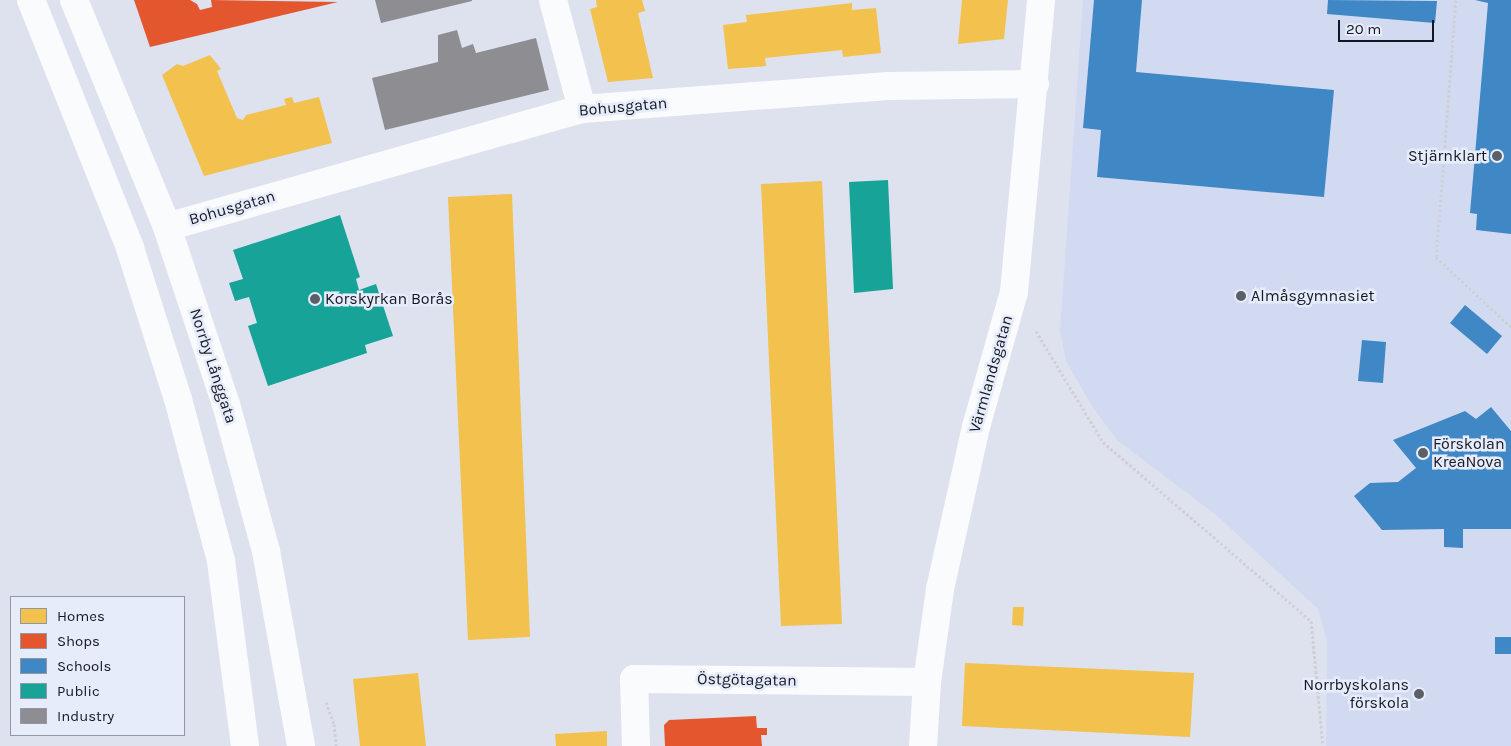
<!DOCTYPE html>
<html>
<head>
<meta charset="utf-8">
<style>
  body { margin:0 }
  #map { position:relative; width:1511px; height:746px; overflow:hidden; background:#dee2ef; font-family:Karla,sans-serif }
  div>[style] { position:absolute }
  .built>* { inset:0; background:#d2daf1 }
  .homes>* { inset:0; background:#f2c14e }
  .shops>* { inset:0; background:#e4572e }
  .schools>* { inset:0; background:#3f88c5 }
  .public>* { inset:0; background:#17a398 }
  .industry>* { inset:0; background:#8d8d92 }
  .path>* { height:3px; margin-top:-1.5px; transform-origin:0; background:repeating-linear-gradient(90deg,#cfd0d5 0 2.5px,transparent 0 5px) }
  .street>* { height:28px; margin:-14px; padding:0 14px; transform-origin:14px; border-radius:14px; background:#fafbfd }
  .secondary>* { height:28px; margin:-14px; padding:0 14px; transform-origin:14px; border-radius:14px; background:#fafbfd }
  .dots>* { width:14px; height:14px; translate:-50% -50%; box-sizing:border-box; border:2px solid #e7ecfb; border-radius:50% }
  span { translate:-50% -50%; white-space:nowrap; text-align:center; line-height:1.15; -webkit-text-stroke:5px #e7ecfb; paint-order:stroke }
  .street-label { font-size:16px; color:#151821 }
  .poi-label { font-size:16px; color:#151821 }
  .right { translate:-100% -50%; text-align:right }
  .left { translate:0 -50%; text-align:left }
  .legend { position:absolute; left:10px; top:596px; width:175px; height:140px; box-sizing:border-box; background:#e7ecfb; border:1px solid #9397a4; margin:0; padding:6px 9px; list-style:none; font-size:15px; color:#151821 }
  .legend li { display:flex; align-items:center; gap:10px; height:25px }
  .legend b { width:25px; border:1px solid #9397a4 }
  .scale { position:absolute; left:1338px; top:20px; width:96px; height:22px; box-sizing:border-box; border:2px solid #151821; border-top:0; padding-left:6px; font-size:15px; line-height:18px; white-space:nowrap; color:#151821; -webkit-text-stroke:4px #e7ecfb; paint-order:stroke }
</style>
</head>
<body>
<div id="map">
  <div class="built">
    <i style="clip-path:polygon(1083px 0,1511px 0,1511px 746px,1326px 746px,1327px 641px,1318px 609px,1216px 515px,1117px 440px,1092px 406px,1066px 361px,1060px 331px)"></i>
  </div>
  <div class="homes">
    <i style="clip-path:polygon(596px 0,642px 0,645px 11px,638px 13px,653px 78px,608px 82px,590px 9px,597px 7px)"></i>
    <i style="clip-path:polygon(962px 0,1008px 0,1004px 39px,958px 44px)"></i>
    <i style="clip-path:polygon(852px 3px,852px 10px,876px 8px,881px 53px,843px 57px,842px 50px,765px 58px,766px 66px,728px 69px,723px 25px,747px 22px,746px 15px)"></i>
    <i style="clip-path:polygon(210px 55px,221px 69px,217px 71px,237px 118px,243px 120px,246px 115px,286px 105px,284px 99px,292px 97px,294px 103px,319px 97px,332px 143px,204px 176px,162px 75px,177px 64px,183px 66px)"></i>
    <i style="clip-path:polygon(822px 181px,842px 624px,781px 626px,761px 184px)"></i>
    <i style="clip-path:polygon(512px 194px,530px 637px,468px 640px,448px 197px)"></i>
    <i style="clip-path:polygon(1013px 607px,1024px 607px,1023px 626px,1012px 625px)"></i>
    <i style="clip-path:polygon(965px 663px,1194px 673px,1190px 737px,962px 726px)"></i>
    <i style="clip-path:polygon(418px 673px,426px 746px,360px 746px,353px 679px)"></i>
    <i style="clip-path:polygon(607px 731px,607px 746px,556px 746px,555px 734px)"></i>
  </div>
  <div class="shops">
    <i style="clip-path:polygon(134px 0,190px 0,197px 4px,200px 10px,212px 7px,211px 0,338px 2px,150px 47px)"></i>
    <i style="clip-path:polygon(756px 716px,757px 728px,767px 728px,767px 735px,761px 735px,762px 746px,665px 746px,664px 725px,669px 720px)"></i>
  </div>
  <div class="schools">
    <i style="clip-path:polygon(1094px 0,1142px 0,1136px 72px,1334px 90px,1324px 197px,1097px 177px,1101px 130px,1083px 128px)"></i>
    <i style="clip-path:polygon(1328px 0,1437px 1px,1435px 23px,1327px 14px)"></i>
    <i style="clip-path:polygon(1475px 0,1511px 0,1511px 234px,1476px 230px,1477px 214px,1470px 213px,1488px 3px)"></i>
    <i style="clip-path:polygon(1465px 305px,1502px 336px,1487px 354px,1450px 323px)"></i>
    <i style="clip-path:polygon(1362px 340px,1386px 342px,1383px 383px,1358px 381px)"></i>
    <i style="clip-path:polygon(1491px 407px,1511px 431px,1511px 529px,1463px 529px,1463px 548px,1444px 547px,1444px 529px,1382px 530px,1354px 496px,1370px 483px,1398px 482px,1416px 468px,1393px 440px,1465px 411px,1476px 419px)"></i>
    <i style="clip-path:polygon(1495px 637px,1511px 637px,1511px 654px,1495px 654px)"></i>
  </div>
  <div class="public">
    <i style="clip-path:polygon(888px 180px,893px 289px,854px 293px,849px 182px)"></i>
    <i style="clip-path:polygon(340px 215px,360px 277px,356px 279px,359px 290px,376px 284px,393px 336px,365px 345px,367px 353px,268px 386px,248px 326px,257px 323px,249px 297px,235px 301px,229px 283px,243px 279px,233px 250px)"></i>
  </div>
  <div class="industry">
    <i style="clip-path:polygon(375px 0,472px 0,472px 1px,381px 23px)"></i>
    <i style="clip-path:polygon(457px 30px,462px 48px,473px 44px,476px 53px,536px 38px,549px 90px,385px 130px,372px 78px,438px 62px,438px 35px)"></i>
  </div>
  <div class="path">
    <i style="left:1456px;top:0;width:258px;rotate:94.4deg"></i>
    <i style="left:1436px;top:257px;width:103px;rotate:43deg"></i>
    <i style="left:1036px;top:331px;width:130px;rotate:58.9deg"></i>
    <i style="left:1103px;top:442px;width:274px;rotate:40.7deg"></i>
    <i style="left:1311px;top:621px;width:126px;rotate:84.5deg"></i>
    <i style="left:326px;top:702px;width:23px;rotate:70deg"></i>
    <i style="left:334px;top:724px;width:22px;rotate:85deg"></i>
  </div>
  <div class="street">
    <i style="left:553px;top:0;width:113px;rotate:75.1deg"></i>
    <i style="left:167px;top:227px;width:431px;rotate:-15.9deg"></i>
    <i style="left:582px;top:109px;width:307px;rotate:-4.3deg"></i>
    <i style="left:888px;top:86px;width:147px;rotate:-0.8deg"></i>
    <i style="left:636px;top:746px;width:67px;rotate:-91.7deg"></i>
    <i style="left:634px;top:679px;width:293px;rotate:0.6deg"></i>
    <i style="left:923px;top:746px;width:64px;rotate:-86.4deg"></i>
    <i style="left:927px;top:682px;width:94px;rotate:-82deg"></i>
    <i style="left:940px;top:589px;width:166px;rotate:-77.5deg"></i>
    <i style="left:976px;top:427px;width:140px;rotate:-74.3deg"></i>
    <i style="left:1014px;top:292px;width:293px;rotate:-84.7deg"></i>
  </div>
  <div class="secondary">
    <i style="left:31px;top:0;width:267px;rotate:68.2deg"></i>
    <i style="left:130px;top:248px;width:158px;rotate:72.4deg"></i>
    <i style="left:178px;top:399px;width:168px;rotate:75.1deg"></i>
    <i style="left:221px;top:561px;width:187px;rotate:82.6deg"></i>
    <i style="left:74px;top:0;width:245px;rotate:67.7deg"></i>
    <i style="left:167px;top:227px;width:187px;rotate:71.6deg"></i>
    <i style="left:226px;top:404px;width:152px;rotate:74.8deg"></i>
    <i style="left:266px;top:551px;width:198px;rotate:79.8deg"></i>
  </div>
  <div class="dots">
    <i style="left:1497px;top:156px;background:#5b5f69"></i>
    <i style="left:1241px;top:296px;background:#5b5f69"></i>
    <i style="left:315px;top:299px;background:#5b5f69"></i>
    <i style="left:1423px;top:453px;background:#5b5f69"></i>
    <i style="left:1419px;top:694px;background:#5b5f69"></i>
  </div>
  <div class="street-label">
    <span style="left:623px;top:107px;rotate:-5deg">Bohusgatan</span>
    <span style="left:232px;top:208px;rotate:-16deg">Bohusgatan</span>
    <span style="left:213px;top:366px;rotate:72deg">Norrby Långgata</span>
    <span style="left:991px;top:374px;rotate:-74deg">Värmlandsgatan</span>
    <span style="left:747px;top:680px;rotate:1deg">Östgötagatan</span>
  </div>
  <div class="poi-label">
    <span class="right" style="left:1487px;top:156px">Stjärnklart</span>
    <span class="left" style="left:1251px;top:296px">Almåsgymnasiet</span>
    <span class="left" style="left:325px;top:299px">Korskyrkan Borås</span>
    <span class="left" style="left:1433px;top:453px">Förskolan<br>KreaNova</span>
    <span class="right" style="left:1409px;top:694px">Norrbyskolans<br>förskola</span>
  </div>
  <ul class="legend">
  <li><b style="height:14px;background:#f2c14e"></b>Homes</li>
  <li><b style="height:14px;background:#e4572e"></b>Shops</li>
  <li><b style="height:14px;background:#3f88c5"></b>Schools</li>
  <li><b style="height:14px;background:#17a398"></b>Public</li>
  <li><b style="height:14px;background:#8d8d92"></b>Industry</li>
  </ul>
  <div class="scale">20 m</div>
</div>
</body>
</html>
